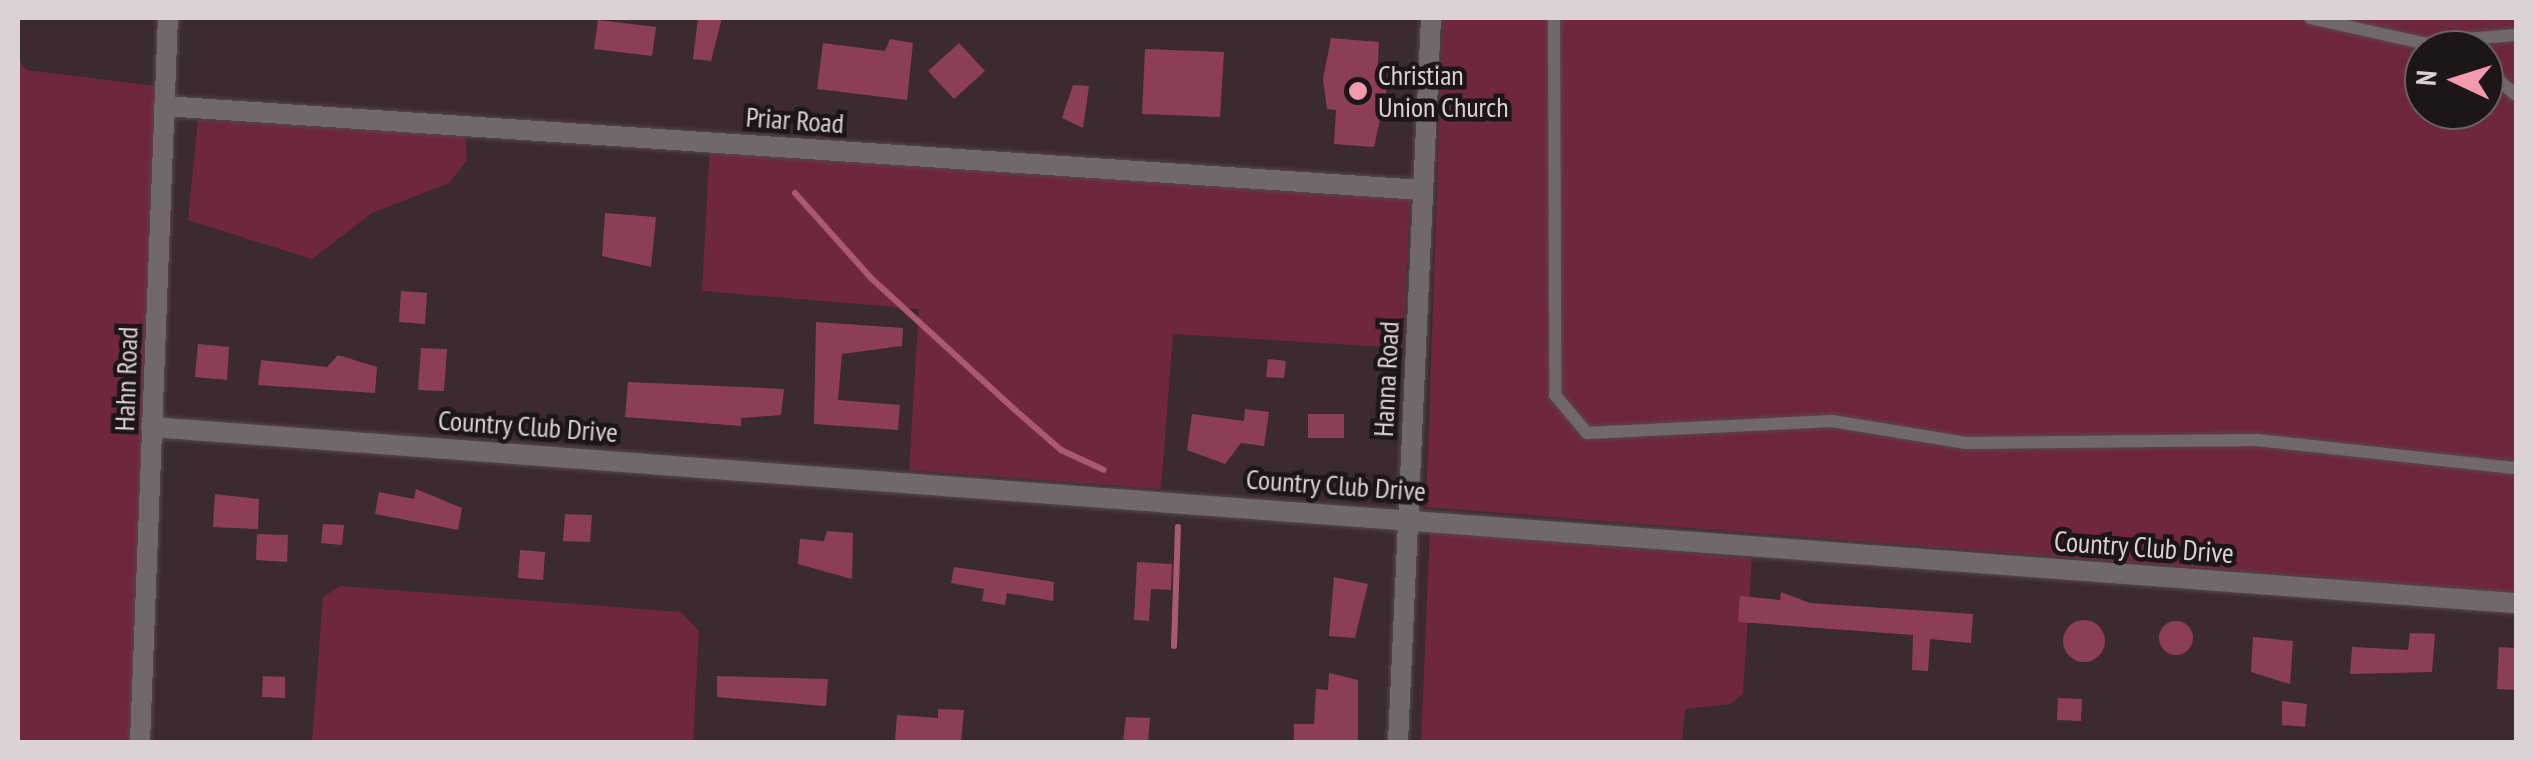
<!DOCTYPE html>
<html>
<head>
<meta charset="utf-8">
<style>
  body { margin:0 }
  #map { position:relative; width:2534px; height:760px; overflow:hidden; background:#3b2b2e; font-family:"PT Sans Narrow",sans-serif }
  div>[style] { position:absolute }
  .green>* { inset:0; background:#6f273c }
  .stream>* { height:6px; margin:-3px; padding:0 3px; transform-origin:3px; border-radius:3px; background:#aa5a6e }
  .building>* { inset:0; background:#8c3f54 }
  .round { border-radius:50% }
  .roads { filter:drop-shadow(0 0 2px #58494c) drop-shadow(0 0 2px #58494c) }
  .service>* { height:12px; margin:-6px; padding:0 6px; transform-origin:6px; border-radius:6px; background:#71686a }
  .minor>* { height:20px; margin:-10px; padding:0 10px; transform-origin:10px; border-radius:10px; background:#71686a }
  .dots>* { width:28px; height:28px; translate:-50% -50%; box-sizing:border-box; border:5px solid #1d1617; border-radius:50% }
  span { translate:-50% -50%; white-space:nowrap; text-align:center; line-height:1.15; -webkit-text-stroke:9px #1d1617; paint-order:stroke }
  .poi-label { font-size:28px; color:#dcd1d3 }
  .left { translate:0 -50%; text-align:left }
  .street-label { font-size:28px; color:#dcd1d3 }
  .frame { position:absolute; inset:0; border:20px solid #dcd1d3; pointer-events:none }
  .north { position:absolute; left:2404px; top:30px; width:100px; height:100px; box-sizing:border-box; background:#1d1617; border:2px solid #696162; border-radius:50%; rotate:274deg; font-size:28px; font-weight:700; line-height:40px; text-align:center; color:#dcd1d3 }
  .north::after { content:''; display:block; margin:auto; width:35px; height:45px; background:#f29aae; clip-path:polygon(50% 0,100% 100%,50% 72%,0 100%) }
</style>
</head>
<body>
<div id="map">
  <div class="green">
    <i style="clip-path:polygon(evenodd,1443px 18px,2516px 18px,2516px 593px,1426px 507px,1443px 18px,2424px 50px,2484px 50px,2484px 110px,2424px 110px,2424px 50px)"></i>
    <i style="clip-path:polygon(18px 58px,26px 70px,155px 86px,162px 223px,141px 742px,18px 742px)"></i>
    <i style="clip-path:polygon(198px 120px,465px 133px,467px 160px,449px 183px,372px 213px,312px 259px,188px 220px)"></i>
    <i style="clip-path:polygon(710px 144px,1410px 200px,1403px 348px,1173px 334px,1161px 489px,909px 470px,919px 309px,702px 291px)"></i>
    <i style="clip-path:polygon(1430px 531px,1752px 558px,1743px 693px,1730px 704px,1685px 709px,1682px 742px,1421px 742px)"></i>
    <i style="clip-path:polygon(340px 586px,681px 612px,699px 631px,693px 742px,312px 741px,323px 597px)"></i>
  </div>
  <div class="stream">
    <i style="left:795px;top:193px;width:114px;rotate:48.2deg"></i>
    <i style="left:871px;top:278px;width:194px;rotate:42.5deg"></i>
    <i style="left:1014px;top:409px;width:62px;rotate:41.1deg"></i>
    <i style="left:1061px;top:450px;width:47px;rotate:24.9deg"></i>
    <i style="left:1174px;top:646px;width:119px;rotate:-88.1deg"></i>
  </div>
  <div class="building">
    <i style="clip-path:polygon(698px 18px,722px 18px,711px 61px,693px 59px)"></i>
    <i style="clip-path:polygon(598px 20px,656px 27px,652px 56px,594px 49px)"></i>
    <i style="clip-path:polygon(1331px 38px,1379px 42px,1377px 78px,1389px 79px,1374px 147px,1334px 144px,1336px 110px,1327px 109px,1323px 79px)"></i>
    <i style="clip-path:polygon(890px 39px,913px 43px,907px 100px,817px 89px,823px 43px,885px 51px)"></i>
    <i style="clip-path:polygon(959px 43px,985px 71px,954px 99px,928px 71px)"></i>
    <i style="clip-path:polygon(1145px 49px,1224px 52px,1220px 117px,1142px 114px)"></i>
    <i style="clip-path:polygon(1073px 85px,1089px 86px,1083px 128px,1062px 118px)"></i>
    <i style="clip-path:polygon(605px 213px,656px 217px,651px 267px,602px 256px)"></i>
    <i style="clip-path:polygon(401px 291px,427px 293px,425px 324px,399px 322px)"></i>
    <i style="clip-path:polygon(816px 322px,903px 328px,902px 346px,842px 354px,838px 400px,900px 405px,898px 430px,814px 424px)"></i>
    <i style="clip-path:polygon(198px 344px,229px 347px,227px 380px,195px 377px)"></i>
    <i style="clip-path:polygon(421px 348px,447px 349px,444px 391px,418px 390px)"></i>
    <i style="clip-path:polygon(338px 355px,377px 367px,375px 393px,258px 385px,261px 360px,327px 367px)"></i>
    <i style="clip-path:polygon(1268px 359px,1286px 361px,1284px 378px,1266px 377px)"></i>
    <i style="clip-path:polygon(628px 382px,784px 389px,781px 415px,741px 418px,741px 426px,625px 417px)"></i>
    <i style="clip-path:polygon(1245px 409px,1269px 412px,1264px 446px,1241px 443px,1225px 464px,1187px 450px,1192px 414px,1244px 421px)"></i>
    <i style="clip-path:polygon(1308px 414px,1344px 414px,1344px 438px,1308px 438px)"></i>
    <i style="clip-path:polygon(416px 489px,462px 508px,458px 530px,375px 514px,379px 492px,414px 499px)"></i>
    <i style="clip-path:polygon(215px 494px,259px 499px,258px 529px,213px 527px)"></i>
    <i style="clip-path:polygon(565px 514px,592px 515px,590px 542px,563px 541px)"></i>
    <i style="clip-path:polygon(323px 524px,344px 525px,342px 545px,321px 543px)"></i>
    <i style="clip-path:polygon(827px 531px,853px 533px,852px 579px,798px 564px,800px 539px,824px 541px)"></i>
    <i style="clip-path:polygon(257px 534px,288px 535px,287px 562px,256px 560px)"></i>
    <i style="clip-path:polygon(520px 550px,545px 552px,543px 580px,518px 578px)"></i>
    <i style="clip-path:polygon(1137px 562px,1172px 564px,1171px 590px,1151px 589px,1149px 621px,1134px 620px)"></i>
    <i style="clip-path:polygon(954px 567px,1054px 582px,1053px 601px,1007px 593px,1005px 605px,982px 601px,984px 589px,951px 583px)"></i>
    <i style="clip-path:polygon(1334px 577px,1368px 584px,1355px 638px,1329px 636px)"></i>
    <i style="clip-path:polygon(1781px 592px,1810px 603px,1973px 614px,1971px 643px,1930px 639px,1928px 671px,1912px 670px,1913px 635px,1738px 622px,1740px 596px,1780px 600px)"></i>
    <i class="round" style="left:2063px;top:620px;width:42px;height:42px"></i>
    <i class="round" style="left:2159px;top:621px;width:34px;height:34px"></i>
    <i style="clip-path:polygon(2410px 633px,2435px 634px,2432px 672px,2350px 674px,2352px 647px,2408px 650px)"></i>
    <i style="clip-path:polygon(2253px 637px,2293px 641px,2290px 684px,2251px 672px)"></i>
    <i style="clip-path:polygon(2499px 647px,2516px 648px,2516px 690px,2497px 689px)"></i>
    <i style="clip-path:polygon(1329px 673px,1358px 680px,1358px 742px,1294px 742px,1294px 724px,1314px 724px,1316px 689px,1328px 690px)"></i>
    <i style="clip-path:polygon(263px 676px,285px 677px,285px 698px,262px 697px)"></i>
    <i style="clip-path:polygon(717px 676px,828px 679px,826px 706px,717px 697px)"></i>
    <i style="clip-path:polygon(2058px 698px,2082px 699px,2081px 721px,2057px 720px)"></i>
    <i style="clip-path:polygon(2282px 701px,2307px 704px,2305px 727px,2282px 725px)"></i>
    <i style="clip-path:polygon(938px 709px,964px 710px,961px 742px,895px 740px,897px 715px,938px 718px)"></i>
    <i style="clip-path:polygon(1126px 717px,1150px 718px,1148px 742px,1123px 742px)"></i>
  </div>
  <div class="roads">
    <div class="service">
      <i style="left:1554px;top:18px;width:377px;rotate:89.8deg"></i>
      <i style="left:1555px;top:395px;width:50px;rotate:49.9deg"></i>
      <i style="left:1587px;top:433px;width:245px;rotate:-2.8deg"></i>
      <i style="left:1832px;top:421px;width:136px;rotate:9.3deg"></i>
      <i style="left:1966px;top:443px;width:291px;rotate:-0.6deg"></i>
      <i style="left:2257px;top:440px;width:261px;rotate:6.2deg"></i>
      <i style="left:2310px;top:18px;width:148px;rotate:12.5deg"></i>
      <i style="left:2439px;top:41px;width:77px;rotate:-4.5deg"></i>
      <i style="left:2484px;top:68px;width:42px;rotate:40.2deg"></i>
    </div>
    <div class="minor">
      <i style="left:164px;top:106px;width:1261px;rotate:3.82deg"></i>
      <i style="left:151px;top:427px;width:2372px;rotate:4.26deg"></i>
      <i style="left:140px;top:742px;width:725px;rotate:-87.79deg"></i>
      <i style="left:1398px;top:742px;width:725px;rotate:-87.39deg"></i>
    </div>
  </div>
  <div class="dots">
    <i style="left:1358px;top:91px;background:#f29aae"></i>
  </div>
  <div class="poi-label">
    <span class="left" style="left:1378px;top:91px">Christian<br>Union Church</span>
  </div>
  <div class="street-label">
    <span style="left:795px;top:120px;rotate:4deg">Priar Road</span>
    <span style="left:126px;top:379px;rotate:-88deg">Hahn Road</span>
    <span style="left:1386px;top:379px;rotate:-87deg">Hanna Road</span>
    <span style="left:528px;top:426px;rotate:4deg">Country Club Drive</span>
    <span style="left:1336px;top:485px;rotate:4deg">Country Club Drive</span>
    <span style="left:2144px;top:547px;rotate:4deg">Country Club Drive</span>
  </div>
  <div class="frame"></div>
  <div class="north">N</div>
</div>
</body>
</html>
